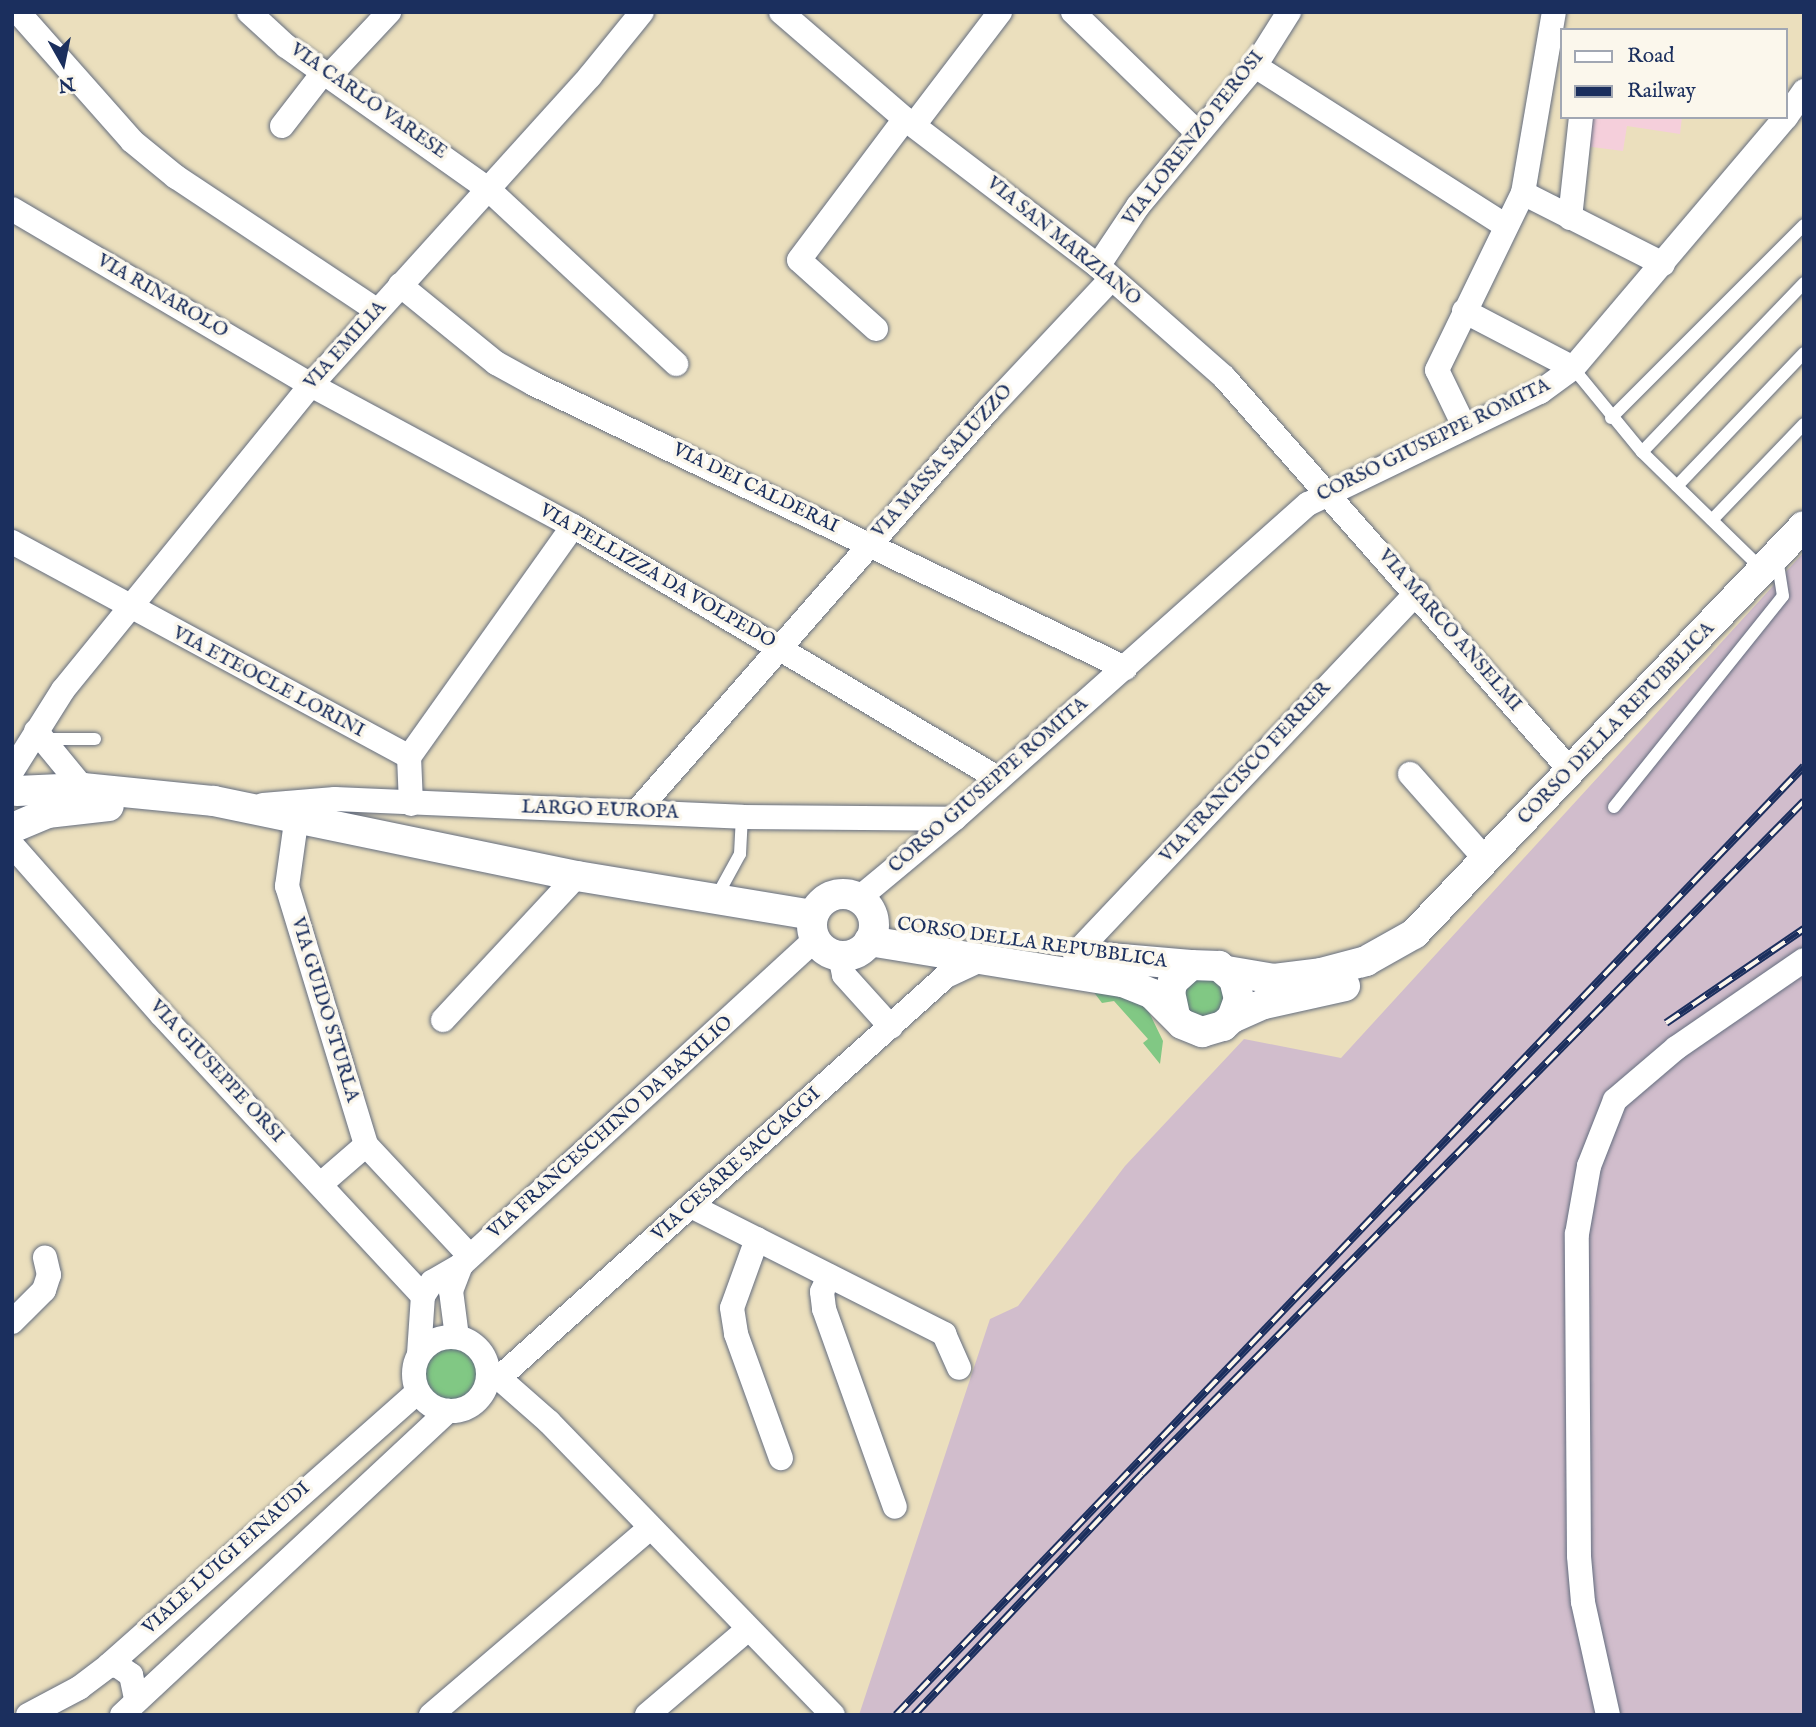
<!DOCTYPE html>
<html>
<head>
<meta charset="utf-8">
<style>
  body { margin:0 }
  #map { position:relative; width:1816px; height:1727px; overflow:hidden; background:#ebdfbd; font-family:"IM FELL English",serif }
  div>[style] { position:absolute }
  .built>* { inset:0; background:#f5cfdb }
  .industrial>* { inset:0; background:#d1bdcc }
  .green>* { inset:0; background:#81c884 }
  .round { border-radius:50% }
  .roads { filter:drop-shadow(0 0 2px #646d7f) drop-shadow(0 0 2px #646d7f) }
  .service>* { height:12px; margin:-6px; padding:0 6px; transform-origin:6px; border-radius:6px; background:#fff }
  .minor>* { height:24px; margin:-12px; padding:0 12px; transform-origin:12px; border-radius:12px; background:#fff }
  .minor>.ring { margin:-12px; padding:0; box-sizing:content-box; background:none; border:24px solid #fff; border-radius:50% }
  .tertiary>* { height:30px; margin:-15px; padding:0 15px; transform-origin:15px; border-radius:15px; background:#fff }
  .tertiary>.ring { margin:-15px; padding:0; box-sizing:content-box; background:none; border:30px solid #fff; border-radius:50% }
  .rail>* { height:8px; margin-top:-4px; transform-origin:0; background:repeating-linear-gradient(90deg,#fbf7ec 0 16px,#1b2f5e 0 32px); box-sizing:border-box; border-block:2px solid #1b2f5e }
  span { translate:-50% -50%; white-space:nowrap; text-align:center; line-height:1.15; -webkit-text-stroke:7px #fbf7ec; paint-order:stroke }
  .street-label { font-size:19px; color:#1b2f5e }
  .frame { position:absolute; inset:0; border:14px solid #1b2f5e; pointer-events:none }
  .legend { position:absolute; left:1560px; top:28px; width:228px; height:91px; box-sizing:border-box; background:#fbf7ec; border:2px solid #a1a7b3; margin:0; padding:9px 12px; list-style:none; font-size:21px; color:#1b2f5e }
  .legend li { display:flex; align-items:center; gap:14px; height:35px }
  .legend b { width:35px; border:2px solid #a1a7b3 }
  .north { position:absolute; left:28px; top:28px; width:70px; height:70px; -webkit-text-stroke:5px #fbf7ec; paint-order:stroke; rotate:171deg; font-size:19px; font-weight:700; line-height:28px; text-align:center; color:#1b2f5e }
  .north::after { content:''; display:block; margin:auto; width:24px; height:32px; background:#1b2f5e; clip-path:polygon(50% 0,100% 100%,50% 72%,0 100%) }
</style>
</head>
<body>
<div id="map">
  <div class="built">
    <i style="clip-path:polygon(1586px 117px,1682px 117px,1680px 134px,1627px 126px,1623px 151px,1584px 146px)"></i>
  </div>
  <div class="industrial">
    <i style="clip-path:polygon(1804px 552px,1804px 1715px,859px 1715px,990px 1319px,1018px 1306px,1125px 1166px,1244px 1039px,1341px 1058px)"></i>
  </div>
  <div class="green">
    <i class="round" style="left:1184px;top:977px;width:40px;height:40px"></i>
    <i style="clip-path:polygon(1093px 991px,1133px 999px,1147px 1008px,1163px 1041px,1160px 1064px,1143px 1043px,1148px 1039px,1114px 1001px,1102px 1003px)"></i>
    <i class="round" style="left:424px;top:1347px;width:54px;height:54px"></i>
  </div>
  <div class="roads">
    <div class="service">
      <i style="left:1573px;top:368px;width:109px;rotate:50.6deg"></i>
      <i style="left:1642px;top:452px;width:168px;rotate:44.3deg"></i>
      <i style="left:1611px;top:418px;width:273px;rotate:-45deg"></i>
      <i style="left:1642px;top:452px;width:234px;rotate:-46.2deg"></i>
      <i style="left:1677px;top:486px;width:184px;rotate:-46.3deg"></i>
      <i style="left:1712px;top:520px;width:133px;rotate:-46.2deg"></i>
      <i style="left:45px;top:739px;width:50px"></i>
      <i style="left:1614px;top:807px;width:270px;rotate:-51.3deg"></i>
      <i style="left:1783px;top:596px;width:39px;rotate:-99deg"></i>
      <i style="left:717px;top:896px;width:48px;rotate:-61.3deg"></i>
      <i style="left:740px;top:854px;width:37px;rotate:-87deg"></i>
    </div>
    <div class="minor">
      <i style="left:18px;top:12px;width:172px;rotate:48.5deg"></i>
      <i style="left:132px;top:141px;width:57px;rotate:39.3deg"></i>
      <i style="left:176px;top:177px;width:242px;rotate:33.6deg"></i>
      <i style="left:249px;top:12px;width:50px;rotate:42.6deg"></i>
      <i style="left:286px;top:46px;width:247px;rotate:35.3deg"></i>
      <i style="left:488px;top:189px;width:257px;rotate:42.9deg"></i>
      <i style="left:781px;top:12px;width:164px;rotate:40.8deg"></i>
      <i style="left:905px;top:119px;width:243px;rotate:37.3deg"></i>
      <i style="left:1098px;top:266px;width:168px;rotate:41.4deg"></i>
      <i style="left:1224px;top:377px;width:525px;rotate:48.63deg"></i>
      <i style="left:1073px;top:12px;width:174px;rotate:44.1deg"></i>
      <i style="left:1255px;top:66px;width:296px;rotate:32.5deg"></i>
      <i style="left:329px;top:76px;width:88px;rotate:-46.8deg"></i>
      <i style="left:1786px;top:117px;width:32px;rotate:-55deg"></i>
      <i style="left:914px;top:125px;width:142px;rotate:-52.7deg"></i>
      <i style="left:282px;top:126px;width:67px;rotate:-52.3deg"></i>
      <i style="left:1523px;top:193px;width:157px;rotate:26.9deg"></i>
      <i style="left:12px;top:209px;width:347px;rotate:30.5deg"></i>
      <i style="left:311px;top:385px;width:298px;rotate:28.3deg"></i>
      <i style="left:573px;top:526px;width:495px;rotate:30.7deg"></i>
      <i style="left:1570px;top:218px;width:102px;rotate:-83.8deg"></i>
      <i style="left:1098px;top:266px;width:72px;rotate:-56.3deg"></i>
      <i style="left:1138px;top:206px;width:182px;rotate:-50.1deg"></i>
      <i style="left:1255px;top:66px;width:64px;rotate:-57.8deg"></i>
      <i style="left:400px;top:285px;width:124px;rotate:39.1deg"></i>
      <i style="left:496px;top:363px;width:43px;rotate:28.9deg"></i>
      <i style="left:534px;top:384px;width:656px;rotate:25.67deg"></i>
      <i style="left:1464px;top:311px;width:123px;rotate:27.6deg"></i>
      <i style="left:876px;top:329px;width:103px;rotate:-138.1deg"></i>
      <i style="left:799px;top:260px;width:176px;rotate:-53.1deg"></i>
      <i style="left:1465px;top:428px;width:64px;rotate:-115.8deg"></i>
      <i style="left:1437px;top:370px;width:197px;rotate:-64.1deg"></i>
      <i style="left:1523px;top:193px;width:184px;rotate:-80.3deg"></i>
      <i style="left:12px;top:542px;width:451px;rotate:28.4deg"></i>
      <i style="left:36px;top:731px;width:74px;rotate:50.5deg"></i>
      <i style="left:12px;top:771px;width:96px;rotate:-57.8deg"></i>
      <i style="left:63px;top:690px;width:393px;rotate:-50.9deg"></i>
      <i style="left:311px;top:385px;width:416px;rotate:-47.9deg"></i>
      <i style="left:590px;top:76px;width:82px;rotate:-50.9deg"></i>
      <i style="left:1410px;top:774px;width:115px;rotate:48.5deg"></i>
      <i style="left:411px;top:804px;width:47px;rotate:-92.4deg"></i>
      <i style="left:409px;top:757px;width:283px;rotate:-54.6deg"></i>
      <i style="left:263px;top:805px;width:72px;rotate:-4.8deg"></i>
      <i style="left:335px;top:799px;width:407px;rotate:2.5deg"></i>
      <i style="left:742px;top:817px;width:212px;rotate:0.5deg"></i>
      <i style="left:638px;top:810px;width:533px;rotate:-48.8deg"></i>
      <i style="left:989px;top:409px;width:178px;rotate:-46.8deg"></i>
      <i style="left:297px;top:815px;width:72px;rotate:98deg"></i>
      <i style="left:287px;top:886px;width:271px;rotate:73deg"></i>
      <i style="left:366px;top:1145px;width:60px;rotate:139.1deg"></i>
      <i style="left:12px;top:845px;width:225px;rotate:48.6deg"></i>
      <i style="left:161px;top:1014px;width:385px;rotate:47.1deg"></i>
      <i style="left:859px;top:898px;width:124px;rotate:-39.7deg"></i>
      <i style="left:954px;top:819px;width:474px;rotate:-41.7deg"></i>
      <i style="left:1308px;top:504px;width:258px;rotate:-25.8deg"></i>
      <i style="left:1540px;top:392px;width:41px;rotate:-36deg"></i>
      <i style="left:1573px;top:368px;width:329px;rotate:-49.7deg"></i>
      <i style="left:1075px;top:954px;width:498px;rotate:-46.6deg"></i>
      <i style="left:840px;top:956px;width:19px;rotate:78deg"></i>
      <i style="left:844px;top:975px;width:70px;rotate:47.9deg"></i>
      <i style="left:443px;top:1020px;width:197px;rotate:-47.1deg"></i>
      <i style="left:366px;top:1145px;width:152px;rotate:46.9deg"></i>
      <i style="left:691px;top:1206px;width:284px;rotate:26.8deg"></i>
      <i style="left:944px;top:1334px;width:37px;rotate:66deg"></i>
      <i style="left:757px;top:1239px;width:73px;rotate:109.9deg"></i>
      <i style="left:732px;top:1308px;width:26px;rotate:81deg"></i>
      <i style="left:736px;top:1334px;width:132px;rotate:70.1deg"></i>
      <i style="left:829px;top:1276px;width:17px;rotate:114deg"></i>
      <i style="left:822px;top:1292px;width:17px;rotate:83deg"></i>
      <i style="left:824px;top:1309px;width:210px;rotate:70.3deg"></i>
      <i style="left:12px;top:1322px;width:45px;rotate:-45deg"></i>
      <i style="left:44px;top:1290px;width:16px;rotate:-72deg"></i>
      <i style="left:49px;top:1275px;width:18px;rotate:-103deg"></i>
      <i class="ring" style="left:414px;top:1337px;width:50px;height:50px"></i>
      <i style="left:457px;top:1337px;width:46px;rotate:-97.4deg"></i>
      <i style="left:451px;top:1291px;width:28px;rotate:-69deg"></i>
      <i style="left:461px;top:1265px;width:481px;rotate:-42.6deg"></i>
      <i style="left:419px;top:1354px;width:58px;rotate:-86.1deg"></i>
      <i style="left:423px;top:1296px;width:17px;rotate:-57deg"></i>
      <i style="left:432px;top:1282px;width:34px;rotate:-30deg"></i>
      <i style="left:488px;top:1375px;width:11px;rotate:15deg"></i>
      <i style="left:499px;top:1378px;width:67px;rotate:41.3deg"></i>
      <i style="left:549px;top:1422px;width:408px;rotate:45.9deg"></i>
      <i style="left:499px;top:1378px;width:601px;rotate:-41.97deg"></i>
      <i style="left:946px;top:976px;width:38px;rotate:-25deg"></i>
      <i style="left:109px;top:1665px;width:9px;rotate:6deg"></i>
      <i style="left:118px;top:1666px;width:16px;rotate:35deg"></i>
      <i style="left:131px;top:1675px;width:25px;rotate:78deg"></i>
      <i style="left:28px;top:1715px;width:58px;rotate:-27.9deg"></i>
      <i style="left:79px;top:1688px;width:38px;rotate:-37deg"></i>
      <i style="left:109px;top:1665px;width:412px;rotate:-41.5deg"></i>
      <i style="left:122px;top:1715px;width:446px;rotate:-43deg"></i>
      <i style="left:431px;top:1715px;width:287px;rotate:-40.5deg"></i>
      <i style="left:647px;top:1715px;width:133px;rotate:-40.4deg"></i>
      <i style="left:1608px;top:1715px;width:116px;rotate:-102.5deg"></i>
      <i style="left:1583px;top:1602px;width:46px;rotate:-95deg"></i>
      <i style="left:1579px;top:1556px;width:322px;rotate:-90.4deg"></i>
      <i style="left:1577px;top:1234px;width:69px;rotate:-80deg"></i>
      <i style="left:1589px;top:1166px;width:71px;rotate:-68.5deg"></i>
      <i style="left:1615px;top:1100px;width:80px;rotate:-40.4deg"></i>
      <i style="left:1676px;top:1048px;width:155px;rotate:-34.5deg"></i>
    </div>
    <div class="tertiary">
      <i style="left:17px;top:791px;width:66px;rotate:-2.6deg"></i>
      <i style="left:83px;top:788px;width:132px;rotate:5.7deg"></i>
      <i style="left:214px;top:801px;width:371px;rotate:11.7deg"></i>
      <i style="left:577px;top:876px;width:239px;rotate:9.4deg"></i>
      <i style="left:17px;top:826px;width:33px;rotate:-23deg"></i>
      <i style="left:47px;top:813px;width:62px;rotate:-6.4deg"></i>
      <i class="ring" style="left:812px;top:894px;width:32px;height:32px"></i>
      <i style="left:869px;top:941px;width:257px;rotate:9.2deg"></i>
      <i style="left:1123px;top:982px;width:31px;rotate:22deg"></i>
      <i style="left:1152px;top:994px;width:42px;rotate:45deg"></i>
      <i style="left:1182px;top:1024px;width:22px;rotate:22deg"></i>
      <i style="left:1202px;top:1032px;width:22px;rotate:-16deg"></i>
      <i style="left:1223px;top:1026px;width:12px;rotate:-42deg"></i>
      <i style="left:1232px;top:1018px;width:20px;rotate:-70deg"></i>
      <i style="left:1239px;top:999px;width:21px;rotate:-104deg"></i>
      <i style="left:1234px;top:979px;width:20px;rotate:-139deg"></i>
      <i style="left:1219px;top:966px;width:28px;rotate:-178deg"></i>
      <i style="left:1191px;top:965px;width:24px;rotate:138deg"></i>
      <i style="left:1173px;top:981px;width:11px;rotate:105deg"></i>
      <i style="left:1170px;top:992px;width:24px;rotate:78deg"></i>
      <i style="left:1087px;top:956px;width:104px;rotate:4.9deg"></i>
      <i style="left:1227px;top:971px;width:48px;rotate:9.7deg"></i>
      <i style="left:1274px;top:979px;width:47px;rotate:-7.3deg"></i>
      <i style="left:1321px;top:973px;width:47px;rotate:-14.9deg"></i>
      <i style="left:1366px;top:961px;width:55px;rotate:-29.4deg"></i>
      <i style="left:1414px;top:934px;width:564px;rotate:-46.29deg"></i>
      <i style="left:1232px;top:1018px;width:35px;rotate:-24deg"></i>
      <i style="left:1264px;top:1004px;width:83px;rotate:-12.5deg"></i>
    </div>
  </div>
  <div class="rail">
    <i style="left:1666px;top:1023px;width:167px;rotate:-34.3deg"></i>
    <i style="left:896px;top:1715px;width:1313px;rotate:-46.26deg"></i>
    <i style="left:914px;top:1715px;width:332px;rotate:-46.6deg"></i>
    <i style="left:1142px;top:1474px;width:944px;rotate:-45.47deg"></i>
  </div>
  <div class="street-label">
    <span style="left:368px;top:102px;rotate:35deg">VIA CARLO VARESE</span>
    <span style="left:1194px;top:139px;rotate:-52deg">VIA LORENZO PEROSI</span>
    <span style="left:1063px;top:242px;rotate:39deg">VIA SAN MARZIANO</span>
    <span style="left:162px;top:297px;rotate:30deg">VIA RINAROLO</span>
    <span style="left:346px;top:346px;rotate:-48deg">VIA EMILIA</span>
    <span style="left:1434px;top:441px;rotate:-26deg">CORSO GIUSEPPE ROMITA</span>
    <span style="left:943px;top:462px;rotate:-48deg">VIA MASSA SALUZZO</span>
    <span style="left:755px;top:489px;rotate:26deg">VIA DEI CALDERAI</span>
    <span style="left:657px;top:577px;rotate:30deg">VIA PELLIZZA DA VOLPEDO</span>
    <span style="left:1449px;top:631px;rotate:49deg">VIA MARCO ANSELMI</span>
    <span style="left:268px;top:683px;rotate:28deg">VIA ETEOCLE LORINI</span>
    <span style="left:1617px;top:724px;rotate:-46deg">CORSO DELLA REPUBBLICA</span>
    <span style="left:1246px;top:773px;rotate:-47deg">VIA FRANCISCO FERRER</span>
    <span style="left:989px;top:786px;rotate:-41deg">CORSO GIUSEPPE ROMITA</span>
    <span style="left:600px;top:811px;rotate:2deg">LARGO EUROPA</span>
    <span style="left:1032px;top:944px;rotate:8deg">CORSO DELLA REPUBBLICA</span>
    <span style="left:324px;top:1010px;rotate:73deg">VIA GUIDO STURLA</span>
    <span style="left:216px;top:1072px;rotate:47deg">VIA GIUSEPPE ORSI</span>
    <span style="left:611px;top:1128px;rotate:-42deg">VIA FRANCESCHINO DA BAXILIO</span>
    <span style="left:737px;top:1165px;rotate:-42deg">VIA CESARE SACCAGGI</span>
    <span style="left:227px;top:1559px;rotate:-42deg">VIALE LUIGI EINAUDI</span>
  </div>
  <div class="frame"></div>
  <ul class="legend">
  <li><b style="height:9px;background:#fff"></b>Road</li>
  <li><b style="height:9px;background:#1b2f5e"></b>Railway</li>
  </ul>
  <div class="north">N</div>
</div>
</body>
</html>
